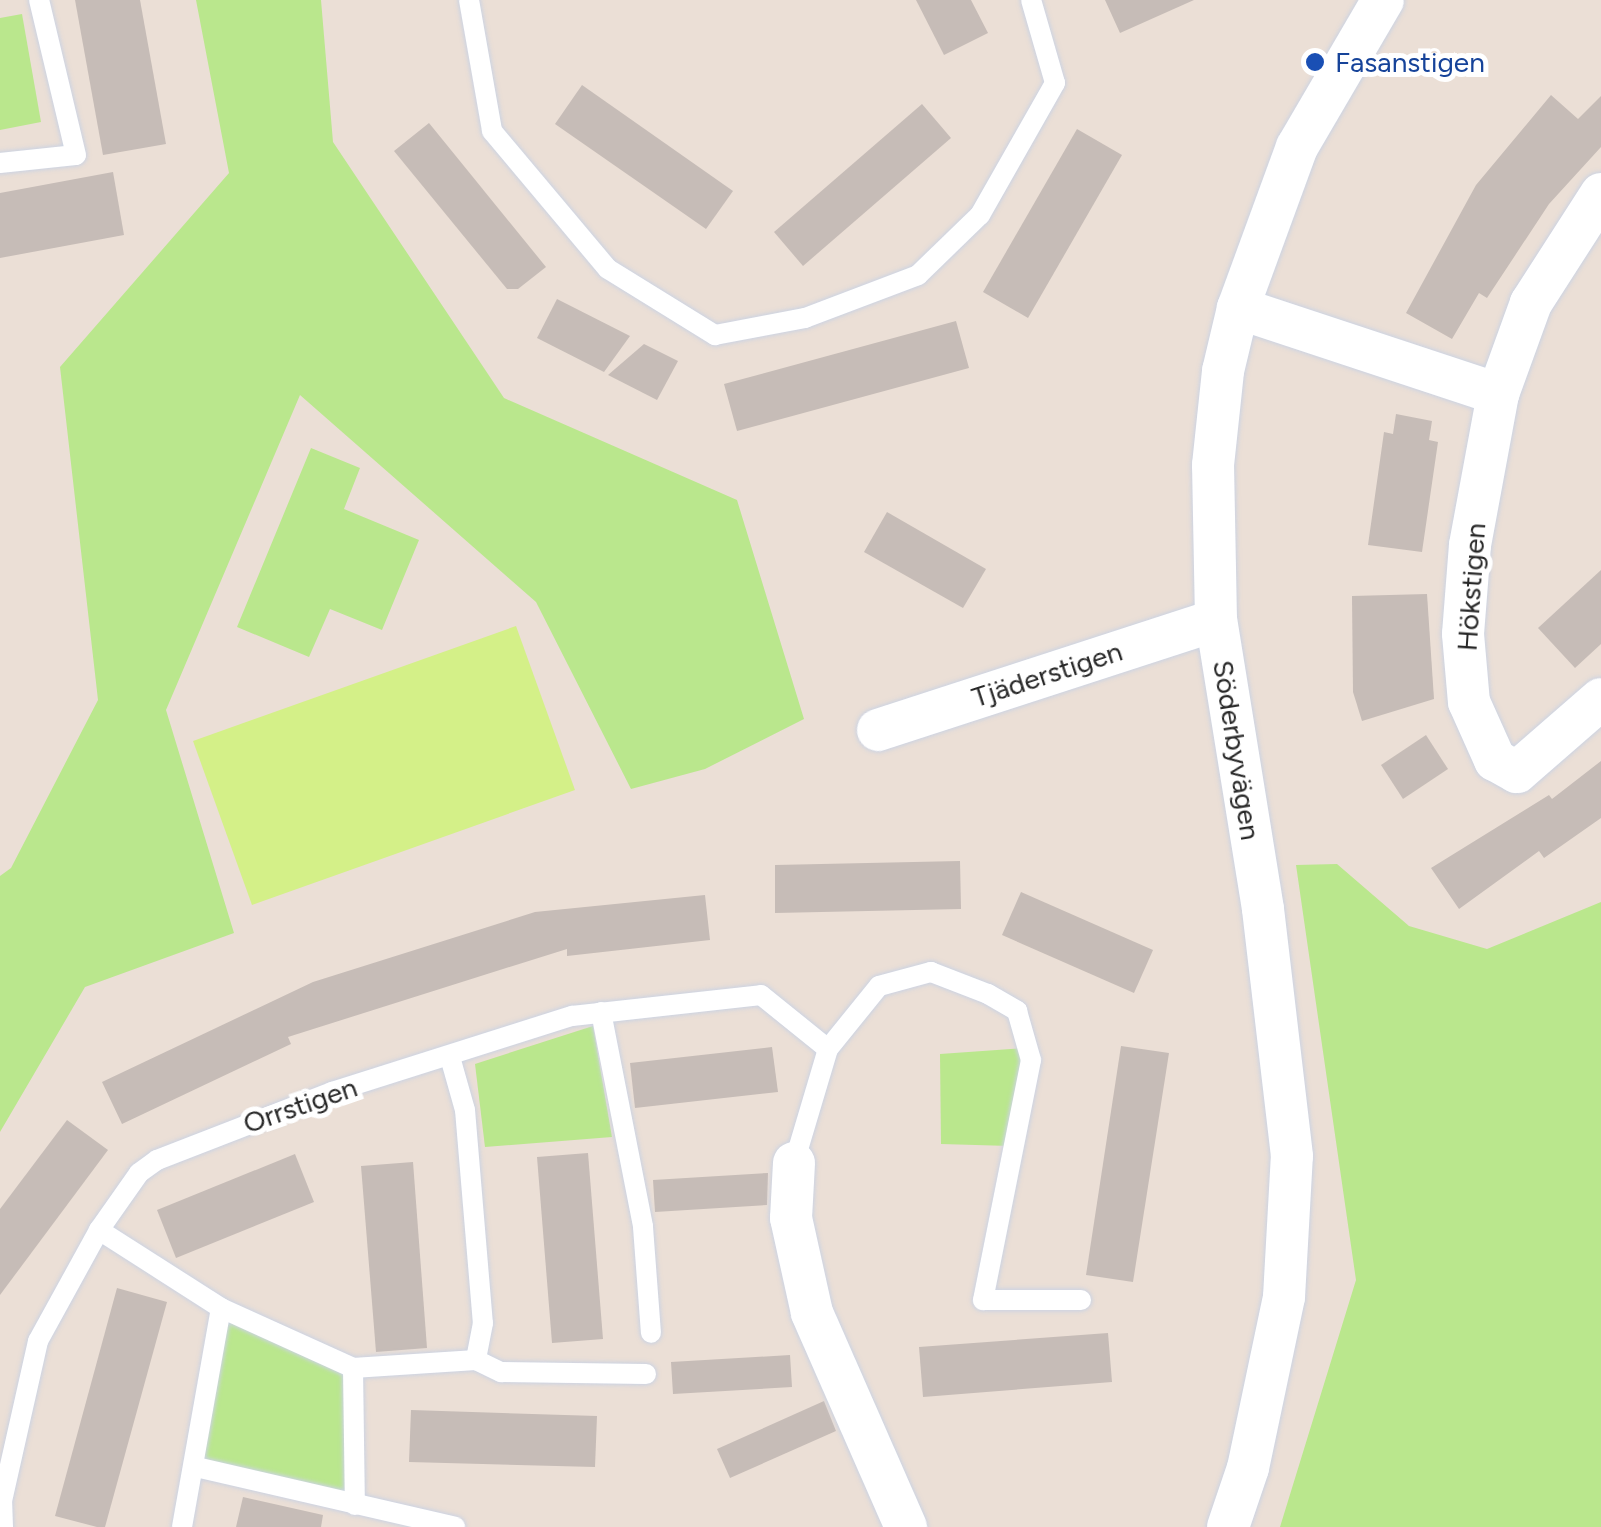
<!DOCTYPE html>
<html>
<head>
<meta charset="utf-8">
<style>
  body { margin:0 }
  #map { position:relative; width:1601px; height:1527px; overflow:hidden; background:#ebdfd6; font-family:Figtree,sans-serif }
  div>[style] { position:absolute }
  .green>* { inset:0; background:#bae78d }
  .pitch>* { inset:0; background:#d4f088 }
  .building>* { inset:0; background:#c6bcb7 }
  .roads { filter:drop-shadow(0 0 2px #ccd3e2) drop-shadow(0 0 2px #ccd3e2) }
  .service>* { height:20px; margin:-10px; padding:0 10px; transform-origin:10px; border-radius:10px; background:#fff }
  .minor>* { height:42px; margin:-21px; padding:0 21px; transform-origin:21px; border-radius:21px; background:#fff }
  .dots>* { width:28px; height:28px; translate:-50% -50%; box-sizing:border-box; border:5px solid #fff; border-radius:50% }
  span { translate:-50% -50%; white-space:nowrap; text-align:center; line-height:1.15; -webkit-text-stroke:10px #fff; paint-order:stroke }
  .transit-label { font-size:28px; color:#164399 }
  .left { translate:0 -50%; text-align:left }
  .street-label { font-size:28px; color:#272727 }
</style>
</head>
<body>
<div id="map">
  <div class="green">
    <i style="clip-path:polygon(196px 0,321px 0,333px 142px,504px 398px,737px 500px,804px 719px,705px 769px,631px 789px,536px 602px,300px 395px,166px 710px,234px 933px,85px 987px,0 1132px,0 876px,11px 868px,98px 700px,60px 367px,229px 173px)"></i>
    <i style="clip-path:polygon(22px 14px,41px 122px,0 130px,0 18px)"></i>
    <i style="clip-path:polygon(311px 448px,360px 468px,344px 509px,419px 540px,382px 630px,330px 609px,309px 657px,237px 627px)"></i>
    <i style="clip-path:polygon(1337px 864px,1409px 926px,1487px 949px,1601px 902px,1601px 1527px,1280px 1527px,1356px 1280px,1296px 865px)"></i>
    <i style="clip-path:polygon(593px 1026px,612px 1137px,485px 1147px,475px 1064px)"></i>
    <i style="clip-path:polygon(1025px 1048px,1010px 1146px,941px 1144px,940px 1054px)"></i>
    <i style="clip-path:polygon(221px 1308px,353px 1368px,355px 1505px,196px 1467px)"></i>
  </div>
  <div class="pitch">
    <i style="clip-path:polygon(516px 626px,575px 790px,252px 905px,193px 741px)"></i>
  </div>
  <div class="building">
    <i style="clip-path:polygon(75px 0,140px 0,166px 144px,103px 155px)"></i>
    <i style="clip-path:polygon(916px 0,971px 0,988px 33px,944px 55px)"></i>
    <i style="clip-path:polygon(1105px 0,1194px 0,1120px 33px)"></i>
    <i style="clip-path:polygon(582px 85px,733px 191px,706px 229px,555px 124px)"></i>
    <i style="clip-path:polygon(1551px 95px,1578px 119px,1601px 96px,1601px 147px,1549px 204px,1487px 298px,1479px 293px,1452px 339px,1406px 313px,1476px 185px)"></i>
    <i style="clip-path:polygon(922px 104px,951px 138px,803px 266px,774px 232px)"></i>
    <i style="clip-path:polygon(429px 123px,546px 267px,518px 289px,507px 289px,394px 151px)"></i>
    <i style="clip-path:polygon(1077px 129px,1122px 155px,1028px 318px,983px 292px)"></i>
    <i style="clip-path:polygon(113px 172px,124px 235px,0 258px,0 193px)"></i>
    <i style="clip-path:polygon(557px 299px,630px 336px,604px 372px,537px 338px)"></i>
    <i style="clip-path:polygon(956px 321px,969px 368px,737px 431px,724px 384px)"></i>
    <i style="clip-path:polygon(644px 344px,678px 361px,657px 400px,608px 375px)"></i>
    <i style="clip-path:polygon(1396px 414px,1432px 421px,1429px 440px,1438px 442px,1422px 552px,1368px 545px,1384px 432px,1393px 434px)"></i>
    <i style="clip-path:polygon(887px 512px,986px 569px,963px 608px,864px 552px)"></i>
    <i style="clip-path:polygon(1601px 570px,1601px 644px,1575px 668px,1538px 628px)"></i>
    <i style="clip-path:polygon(1427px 594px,1434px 699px,1362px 721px,1353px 692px,1352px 596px)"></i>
    <i style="clip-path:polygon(1426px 735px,1448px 769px,1403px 799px,1381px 765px)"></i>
    <i style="clip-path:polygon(1601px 761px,1601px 818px,1544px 858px,1539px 851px,1459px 909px,1431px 868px,1549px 795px,1552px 799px)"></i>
    <i style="clip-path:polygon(960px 861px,961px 909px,775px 913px,775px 865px)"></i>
    <i style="clip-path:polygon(1021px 892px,1153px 950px,1134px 993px,1002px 935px)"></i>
    <i style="clip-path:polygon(705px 895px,710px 940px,567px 956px,567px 949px,503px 969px,288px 1037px,291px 1044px,122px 1124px,102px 1082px,313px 982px,535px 912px)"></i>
    <i style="clip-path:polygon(1121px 1046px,1169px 1053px,1133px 1282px,1086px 1275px)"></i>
    <i style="clip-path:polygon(772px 1047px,778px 1092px,635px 1108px,630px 1063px)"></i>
    <i style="clip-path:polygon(67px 1120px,108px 1150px,0 1295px,0 1209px)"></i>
    <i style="clip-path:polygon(588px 1153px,603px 1339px,552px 1343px,537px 1157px)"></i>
    <i style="clip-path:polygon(295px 1154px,314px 1202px,176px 1258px,157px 1210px)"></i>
    <i style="clip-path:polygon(413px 1162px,427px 1348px,376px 1352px,361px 1166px)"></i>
    <i style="clip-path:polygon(768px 1173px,767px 1205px,655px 1212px,653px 1180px)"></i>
    <i style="clip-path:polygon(117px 1288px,167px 1302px,105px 1527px,97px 1527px,55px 1516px)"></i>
    <i style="clip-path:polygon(1108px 1333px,1112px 1382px,923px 1397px,919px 1347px)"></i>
    <i style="clip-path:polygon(790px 1355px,792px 1387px,673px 1394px,671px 1362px)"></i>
    <i style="clip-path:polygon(824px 1401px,836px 1431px,730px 1478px,717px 1449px)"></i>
    <i style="clip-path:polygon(411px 1410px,597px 1416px,595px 1467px,409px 1462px)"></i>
    <i style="clip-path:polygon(243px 1497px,323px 1515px,321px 1527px,236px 1527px)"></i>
  </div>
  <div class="roads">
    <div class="service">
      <i style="left:469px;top:0;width:133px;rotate:80deg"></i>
      <i style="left:492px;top:131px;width:180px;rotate:50deg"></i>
      <i style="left:608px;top:269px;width:126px;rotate:31.7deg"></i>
      <i style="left:715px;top:335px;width:92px;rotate:-10.7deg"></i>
      <i style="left:805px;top:318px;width:121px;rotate:-20.8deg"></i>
      <i style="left:918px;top:275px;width:86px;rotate:-44.1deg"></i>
      <i style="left:980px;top:215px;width:152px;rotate:-60.4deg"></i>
      <i style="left:1055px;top:83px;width:86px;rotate:-106.1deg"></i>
      <i style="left:0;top:163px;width:76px;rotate:-6deg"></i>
      <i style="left:76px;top:155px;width:159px;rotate:-103.4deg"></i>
      <i style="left:601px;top:1012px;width:219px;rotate:78.9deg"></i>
      <i style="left:643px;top:1227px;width:106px;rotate:85.7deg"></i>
      <i style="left:450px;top:1057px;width:55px;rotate:74.2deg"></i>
      <i style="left:465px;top:1110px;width:214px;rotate:85.2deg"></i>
      <i style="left:483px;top:1323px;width:38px;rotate:101deg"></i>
      <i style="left:794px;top:1163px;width:119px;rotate:-73.4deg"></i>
      <i style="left:828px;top:1049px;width:81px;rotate:-51deg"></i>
      <i style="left:879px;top:986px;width:54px;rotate:-15.1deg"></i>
      <i style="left:931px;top:972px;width:61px;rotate:21.1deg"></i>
      <i style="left:988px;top:994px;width:34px;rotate:30deg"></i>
      <i style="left:1017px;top:1011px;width:51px;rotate:74.1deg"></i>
      <i style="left:1031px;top:1060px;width:245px;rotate:101.3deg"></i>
      <i style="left:983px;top:1300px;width:98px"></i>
      <i style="left:99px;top:1230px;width:145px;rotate:32.6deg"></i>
      <i style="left:221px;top:1308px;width:145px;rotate:24.4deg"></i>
      <i style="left:353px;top:1368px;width:123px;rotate:-3.7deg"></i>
      <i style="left:476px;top:1360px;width:28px;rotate:26deg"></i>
      <i style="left:501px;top:1372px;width:145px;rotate:0.8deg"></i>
      <i style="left:353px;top:1368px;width:137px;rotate:89.2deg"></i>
      <i style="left:196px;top:1467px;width:266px;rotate:13deg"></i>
      <i style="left:3px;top:1527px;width:26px;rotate:-92deg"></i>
      <i style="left:2px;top:1501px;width:164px;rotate:-77.3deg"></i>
      <i style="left:38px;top:1341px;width:127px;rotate:-61.2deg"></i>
      <i style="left:99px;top:1230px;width:70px;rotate:-54.9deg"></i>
      <i style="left:139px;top:1173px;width:22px;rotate:-36deg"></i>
      <i style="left:157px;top:1160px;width:188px;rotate:-21.2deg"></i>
      <i style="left:332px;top:1092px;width:252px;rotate:-17.6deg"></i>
      <i style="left:572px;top:1016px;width:190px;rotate:-6.3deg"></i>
      <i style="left:761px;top:995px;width:86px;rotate:38.9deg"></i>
      <i style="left:182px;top:1527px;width:222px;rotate:-79.9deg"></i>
    </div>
    <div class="minor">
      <i style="left:1601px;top:194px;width:130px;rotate:122.7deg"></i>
      <i style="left:1531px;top:303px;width:97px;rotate:109.9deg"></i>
      <i style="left:1498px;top:394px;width:154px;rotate:100.5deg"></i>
      <i style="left:1470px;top:545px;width:89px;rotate:94.5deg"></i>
      <i style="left:1463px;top:634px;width:68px;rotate:85deg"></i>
      <i style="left:1469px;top:702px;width:64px;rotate:65.9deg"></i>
      <i style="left:1495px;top:760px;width:25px;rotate:29deg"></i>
      <i style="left:1517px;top:772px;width:111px;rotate:-41deg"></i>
      <i style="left:1238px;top:308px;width:274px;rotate:18.3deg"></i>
      <i style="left:878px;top:730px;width:355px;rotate:-18deg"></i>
      <i style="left:794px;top:1163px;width:55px;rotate:93.1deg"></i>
      <i style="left:791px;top:1218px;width:97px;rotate:77.5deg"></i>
      <i style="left:812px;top:1313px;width:234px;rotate:66.3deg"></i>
      <i style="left:1228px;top:1527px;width:62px;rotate:-71.3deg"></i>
      <i style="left:1248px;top:1468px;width:175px;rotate:-78.1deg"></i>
      <i style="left:1284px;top:1297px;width:141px;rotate:-86.8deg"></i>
      <i style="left:1292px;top:1156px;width:249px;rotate:-96.7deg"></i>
      <i style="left:1263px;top:909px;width:293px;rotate:-99.2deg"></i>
      <i style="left:1216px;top:620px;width:155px;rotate:-91.1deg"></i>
      <i style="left:1213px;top:465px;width:95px;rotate:-83.9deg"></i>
      <i style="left:1223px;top:371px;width:65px;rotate:-76.6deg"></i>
      <i style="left:1238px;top:308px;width:171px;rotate:-69.9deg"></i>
      <i style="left:1297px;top:147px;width:170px;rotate:-59.7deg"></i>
    </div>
  </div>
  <div class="dots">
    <i style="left:1315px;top:62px;background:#1a4fb4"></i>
  </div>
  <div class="transit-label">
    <span class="left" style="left:1335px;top:62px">Fasanstigen</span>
  </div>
  <div class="street-label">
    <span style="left:1471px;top:587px;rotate:-86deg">Hökstigen</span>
    <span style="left:1047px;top:674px;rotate:-18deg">Tjäderstigen</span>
    <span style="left:1237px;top:750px;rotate:81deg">Söderbyvägen</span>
    <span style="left:300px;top:1105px;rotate:-19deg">Orrstigen</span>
  </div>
</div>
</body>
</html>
